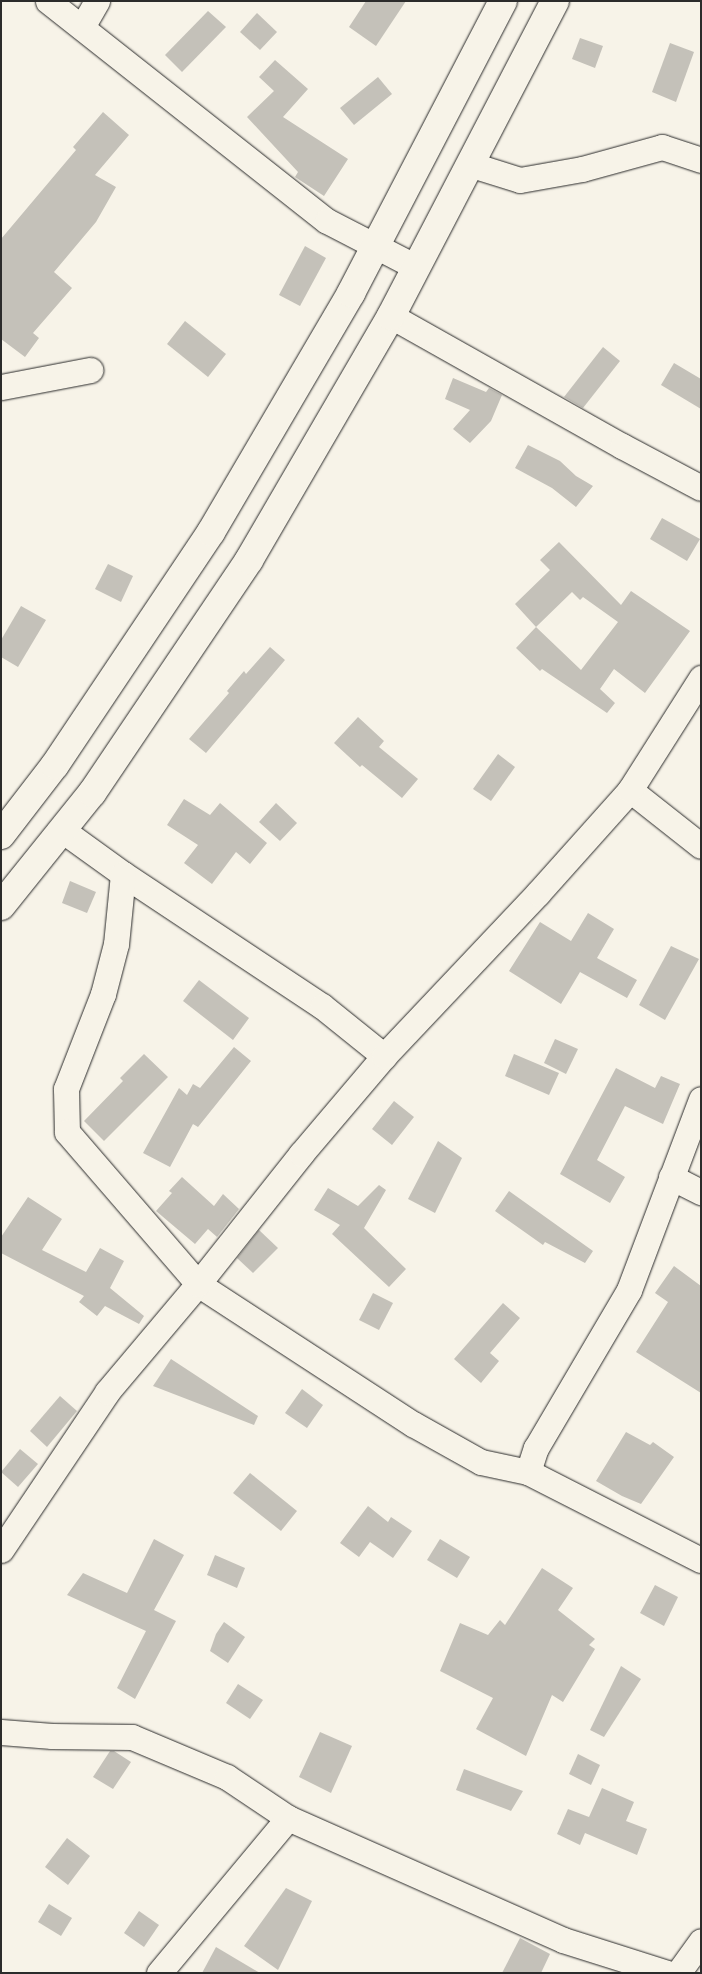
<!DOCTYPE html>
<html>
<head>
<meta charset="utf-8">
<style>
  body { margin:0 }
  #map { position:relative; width:702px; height:1974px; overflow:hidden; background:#f7f3e8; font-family:"Shantell Sans",sans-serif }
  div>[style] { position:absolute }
  .building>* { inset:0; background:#c4c1b9 }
  .roads { filter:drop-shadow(0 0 1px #2b2b2b) drop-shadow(0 0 1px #2b2b2b) }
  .street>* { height:25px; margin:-12.5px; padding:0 12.5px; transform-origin:12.5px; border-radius:12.5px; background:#f7f3e8 }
  .secondary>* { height:28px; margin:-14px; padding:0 14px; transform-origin:14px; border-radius:14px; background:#f7f3e8 }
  span { translate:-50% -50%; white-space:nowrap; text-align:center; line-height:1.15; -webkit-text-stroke:4px #f7f3e8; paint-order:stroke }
  .frame { position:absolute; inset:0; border:2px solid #2b2b2b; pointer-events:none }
</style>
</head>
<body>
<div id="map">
  <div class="building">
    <i style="clip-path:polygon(366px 1px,406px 1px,376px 46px,349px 27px)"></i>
    <i style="clip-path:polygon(208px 11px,226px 27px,182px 72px,165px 55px)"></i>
    <i style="clip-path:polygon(257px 13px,277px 32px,260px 50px,240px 32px)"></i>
    <i style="clip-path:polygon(580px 38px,603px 46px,595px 68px,572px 59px)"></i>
    <i style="clip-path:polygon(670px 43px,694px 52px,676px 102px,652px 92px)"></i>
    <i style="clip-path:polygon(275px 60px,308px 89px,283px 117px,348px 159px,324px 196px,295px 177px,298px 172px,247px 117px,274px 91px,259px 77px)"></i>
    <i style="clip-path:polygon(378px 77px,392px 94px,354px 125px,340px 108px)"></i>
    <i style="clip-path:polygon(103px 112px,129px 135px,95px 175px,116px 187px,96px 222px,54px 272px,72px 288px,33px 333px,39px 338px,25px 357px,1px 339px,1px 239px,76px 150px,73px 147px)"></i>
    <i style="clip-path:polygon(305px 246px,326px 258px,300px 306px,279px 295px)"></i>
    <i style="clip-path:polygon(185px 321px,226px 354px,208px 377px,167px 344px)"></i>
    <i style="clip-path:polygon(603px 347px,620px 361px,583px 408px,564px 397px)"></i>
    <i style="clip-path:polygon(674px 363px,701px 379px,701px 409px,661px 385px)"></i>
    <i style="clip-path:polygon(453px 378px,486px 392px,489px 388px,502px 395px,491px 421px,470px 443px,453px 429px,470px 410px,445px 399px)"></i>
    <i style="clip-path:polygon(528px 445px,560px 461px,576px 476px,593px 486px,576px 507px,552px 488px,515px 468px)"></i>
    <i style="clip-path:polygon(662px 518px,700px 539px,687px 561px,650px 539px)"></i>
    <i style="clip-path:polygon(559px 542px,621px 605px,631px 591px,690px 631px,645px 693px,614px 669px,600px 689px,615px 703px,607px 713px,542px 669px,540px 671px,516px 648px,536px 627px,581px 670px,618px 622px,583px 597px,580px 600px,572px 592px,536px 627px,515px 604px,550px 570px,540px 560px)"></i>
    <i style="clip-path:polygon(108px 564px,133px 576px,121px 602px,95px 589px)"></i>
    <i style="clip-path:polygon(21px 606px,46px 620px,18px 667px,1px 657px,1px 640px)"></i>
    <i style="clip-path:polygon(270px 647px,285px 660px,206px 753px,189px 739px,229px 693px,227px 691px,244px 671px,246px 674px)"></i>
    <i style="clip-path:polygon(358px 717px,384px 741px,379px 747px,418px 779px,402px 798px,362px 765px,360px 767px,334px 743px)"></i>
    <i style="clip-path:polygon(498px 754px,515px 767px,491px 801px,473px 789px)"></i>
    <i style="clip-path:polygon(184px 799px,210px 815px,220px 803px,267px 843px,250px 864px,236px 852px,212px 884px,184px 863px,198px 845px,167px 825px)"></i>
    <i style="clip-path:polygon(276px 803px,297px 823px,280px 841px,259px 822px)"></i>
    <i style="clip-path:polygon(70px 881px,96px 892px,87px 913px,62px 903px)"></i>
    <i style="clip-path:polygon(588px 913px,614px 929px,597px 958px,637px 980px,627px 998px,580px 972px,561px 1004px,509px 971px,540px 922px,571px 941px)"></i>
    <i style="clip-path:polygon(671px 946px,699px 959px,665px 1020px,639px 1005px)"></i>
    <i style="clip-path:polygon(199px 980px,249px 1018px,233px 1040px,183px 1001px)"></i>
    <i style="clip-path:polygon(555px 1039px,578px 1049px,566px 1074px,544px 1063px)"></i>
    <i style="clip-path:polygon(234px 1047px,251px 1061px,198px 1127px,193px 1124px,170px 1167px,143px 1153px,179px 1088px,187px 1095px,193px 1084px,200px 1088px)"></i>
    <i style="clip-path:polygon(144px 1054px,168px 1077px,104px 1141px,84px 1121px,123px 1081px,120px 1078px)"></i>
    <i style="clip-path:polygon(514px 1054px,559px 1073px,549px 1095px,505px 1076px)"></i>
    <i style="clip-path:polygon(616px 1068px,655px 1088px,661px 1076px,680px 1084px,663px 1124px,625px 1106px,597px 1160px,625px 1177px,610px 1203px,560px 1174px)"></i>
    <i style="clip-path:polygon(394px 1101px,414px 1117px,392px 1145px,372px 1129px)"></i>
    <i style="clip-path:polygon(438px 1141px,462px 1158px,435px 1213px,408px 1199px)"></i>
    <i style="clip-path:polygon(182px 1177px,214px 1206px,223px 1194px,239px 1209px,217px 1237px,208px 1229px,195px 1244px,156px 1211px,172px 1193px,169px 1191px)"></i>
    <i style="clip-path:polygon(379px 1185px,386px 1190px,364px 1228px,406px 1269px,389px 1287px,332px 1234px,340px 1225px,314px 1210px,328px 1188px,358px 1206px)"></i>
    <i style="clip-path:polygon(509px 1191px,593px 1251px,585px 1263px,545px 1242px,543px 1245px,495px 1211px)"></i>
    <i style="clip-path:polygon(28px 1197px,62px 1219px,42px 1250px,86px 1272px,100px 1248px,124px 1261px,110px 1288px,144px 1316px,139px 1324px,105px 1306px,97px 1316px,79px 1302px,84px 1296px,1px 1253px,1px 1237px)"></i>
    <i style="clip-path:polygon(259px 1230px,278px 1248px,253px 1273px,237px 1258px)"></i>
    <i style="clip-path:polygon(674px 1266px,701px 1286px,701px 1393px,636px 1352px,668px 1302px,655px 1293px)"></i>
    <i style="clip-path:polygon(373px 1293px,393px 1303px,379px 1330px,359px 1320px)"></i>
    <i style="clip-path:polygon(503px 1303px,520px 1318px,490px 1353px,499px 1361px,481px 1383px,454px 1359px)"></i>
    <i style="clip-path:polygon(171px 1359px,258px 1416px,254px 1425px,153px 1386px)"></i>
    <i style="clip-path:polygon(302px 1389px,323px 1405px,307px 1428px,285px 1413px)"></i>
    <i style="clip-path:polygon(60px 1396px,77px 1411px,47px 1447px,30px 1431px)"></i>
    <i style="clip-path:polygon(626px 1432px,650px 1445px,653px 1442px,674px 1457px,641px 1504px,622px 1496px,596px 1481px)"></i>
    <i style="clip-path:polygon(20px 1449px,38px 1464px,18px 1487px,1px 1472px)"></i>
    <i style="clip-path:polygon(250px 1473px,297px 1511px,281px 1531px,233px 1493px)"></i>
    <i style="clip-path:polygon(368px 1506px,388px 1522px,391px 1517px,412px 1531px,393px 1558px,370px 1542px,359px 1557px,340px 1543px)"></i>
    <i style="clip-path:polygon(154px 1539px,184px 1555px,154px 1610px,176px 1621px,135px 1699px,117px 1688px,146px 1631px,67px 1595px,83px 1573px,127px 1593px)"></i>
    <i style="clip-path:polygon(440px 1539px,470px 1557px,457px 1578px,427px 1560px)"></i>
    <i style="clip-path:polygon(215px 1555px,245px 1568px,237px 1588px,207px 1575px)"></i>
    <i style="clip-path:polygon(542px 1568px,573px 1588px,558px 1610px,595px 1639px,589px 1645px,595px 1649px,563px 1702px,552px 1695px,526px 1756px,476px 1729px,493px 1698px,440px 1671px,460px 1623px,488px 1635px,500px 1620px,505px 1625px)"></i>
    <i style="clip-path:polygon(655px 1585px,678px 1597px,664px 1626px,640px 1613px)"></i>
    <i style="clip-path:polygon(224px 1622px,245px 1637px,228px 1663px,210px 1651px,216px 1634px)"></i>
    <i style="clip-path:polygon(621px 1666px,641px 1679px,604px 1737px,590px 1730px)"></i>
    <i style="clip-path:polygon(238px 1684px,263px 1700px,250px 1719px,226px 1703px)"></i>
    <i style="clip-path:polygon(320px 1732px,352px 1746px,331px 1793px,299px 1777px)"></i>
    <i style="clip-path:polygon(110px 1751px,114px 1751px,131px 1762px,113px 1789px,93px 1777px)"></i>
    <i style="clip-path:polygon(578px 1754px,600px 1765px,591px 1785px,569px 1774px)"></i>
    <i style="clip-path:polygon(464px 1769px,523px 1791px,511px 1811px,456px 1790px)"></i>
    <i style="clip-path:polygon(602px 1788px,634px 1802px,626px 1821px,647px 1829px,637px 1855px,585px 1833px,580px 1845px,557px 1834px,568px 1809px,589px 1817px)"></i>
    <i style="clip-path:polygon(67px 1838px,90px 1856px,68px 1885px,45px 1867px)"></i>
    <i style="clip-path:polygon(286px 1888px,312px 1901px,278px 1970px,244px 1946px)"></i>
    <i style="clip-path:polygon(49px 1904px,72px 1918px,61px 1936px,38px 1922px)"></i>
    <i style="clip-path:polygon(139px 1911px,159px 1925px,144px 1947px,124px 1933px)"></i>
    <i style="clip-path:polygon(520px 1938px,550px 1954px,541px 1973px,502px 1973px)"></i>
    <i style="clip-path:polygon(216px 1947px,260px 1973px,202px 1973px)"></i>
  </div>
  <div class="roads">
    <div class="street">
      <i style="left:48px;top:1px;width:355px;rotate:38.3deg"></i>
      <i style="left:327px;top:221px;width:100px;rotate:27.3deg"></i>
      <i style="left:82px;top:27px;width:30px;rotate:-60deg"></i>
      <i style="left:469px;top:164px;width:53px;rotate:17.4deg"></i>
      <i style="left:520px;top:180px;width:63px;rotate:-10.1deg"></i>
      <i style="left:582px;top:169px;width:83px;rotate:-15.4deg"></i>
      <i style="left:662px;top:147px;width:41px;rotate:18.4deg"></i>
      <i style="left:391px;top:316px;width:265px;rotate:29.4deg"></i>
      <i style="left:622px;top:446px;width:89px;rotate:28deg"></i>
      <i style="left:1px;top:387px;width:91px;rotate:-10.8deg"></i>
      <i style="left:630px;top:790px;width:90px;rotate:38.3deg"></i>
      <i style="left:62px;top:830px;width:75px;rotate:35.8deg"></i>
      <i style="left:123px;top:874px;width:239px;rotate:33.6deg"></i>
      <i style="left:322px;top:1006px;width:80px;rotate:38.9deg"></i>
      <i style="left:123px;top:874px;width:70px;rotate:95.7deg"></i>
      <i style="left:116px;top:944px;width:52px;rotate:104.6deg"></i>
      <i style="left:103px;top:994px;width:102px;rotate:111.3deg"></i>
      <i style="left:66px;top:1089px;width:43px;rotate:88.7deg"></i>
      <i style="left:67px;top:1132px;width:201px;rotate:49.2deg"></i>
      <i style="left:198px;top:1284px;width:257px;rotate:33.1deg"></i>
      <i style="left:413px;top:1424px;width:78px;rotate:29.2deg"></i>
      <i style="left:481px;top:1462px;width:48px;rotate:12deg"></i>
      <i style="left:528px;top:1472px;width:194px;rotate:27deg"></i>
      <i style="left:671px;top:1177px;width:34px;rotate:27deg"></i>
      <i style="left:528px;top:1472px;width:25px;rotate:-72deg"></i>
      <i style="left:536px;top:1448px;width:183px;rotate:-59.5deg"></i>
      <i style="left:629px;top:1290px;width:204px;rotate:-69.3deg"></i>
      <i style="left:1px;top:1550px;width:190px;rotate:-56.1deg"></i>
      <i style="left:107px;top:1392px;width:141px;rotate:-49.9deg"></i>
      <i style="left:198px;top:1284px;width:166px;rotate:-51.6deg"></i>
      <i style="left:301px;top:1154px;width:128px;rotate:-49.7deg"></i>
      <i style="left:384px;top:1056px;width:224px;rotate:-46.6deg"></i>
      <i style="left:538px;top:893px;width:138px;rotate:-48.2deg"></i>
      <i style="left:630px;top:790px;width:133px;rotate:-57.6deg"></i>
      <i style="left:1px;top:1732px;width:51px;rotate:4.5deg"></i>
      <i style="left:52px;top:1736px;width:80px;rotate:0.7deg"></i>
      <i style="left:132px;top:1737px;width:103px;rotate:22.8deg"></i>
      <i style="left:227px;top:1777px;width:73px;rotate:33.9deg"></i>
      <i style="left:288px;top:1818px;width:301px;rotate:23.9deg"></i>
      <i style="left:563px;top:1940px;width:109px;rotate:17.6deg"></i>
      <i style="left:159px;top:1973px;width:202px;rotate:-50.2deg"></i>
      <i style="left:678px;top:1973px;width:39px;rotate:-54deg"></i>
    </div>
    <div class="secondary">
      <i style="left:1px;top:835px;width:88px;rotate:-52.4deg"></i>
      <i style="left:55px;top:765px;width:280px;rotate:-56.2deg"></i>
      <i style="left:211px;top:532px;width:277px;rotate:-59.6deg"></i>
      <i style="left:351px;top:293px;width:329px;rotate:-62.5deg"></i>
      <i style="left:1px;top:906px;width:145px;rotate:-51.2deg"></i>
      <i style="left:92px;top:793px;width:281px;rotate:-56deg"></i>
      <i style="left:249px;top:560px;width:282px;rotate:-59.8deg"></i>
      <i style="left:391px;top:316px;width:355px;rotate:-62.5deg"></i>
    </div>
  </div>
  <div class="frame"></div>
</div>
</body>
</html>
